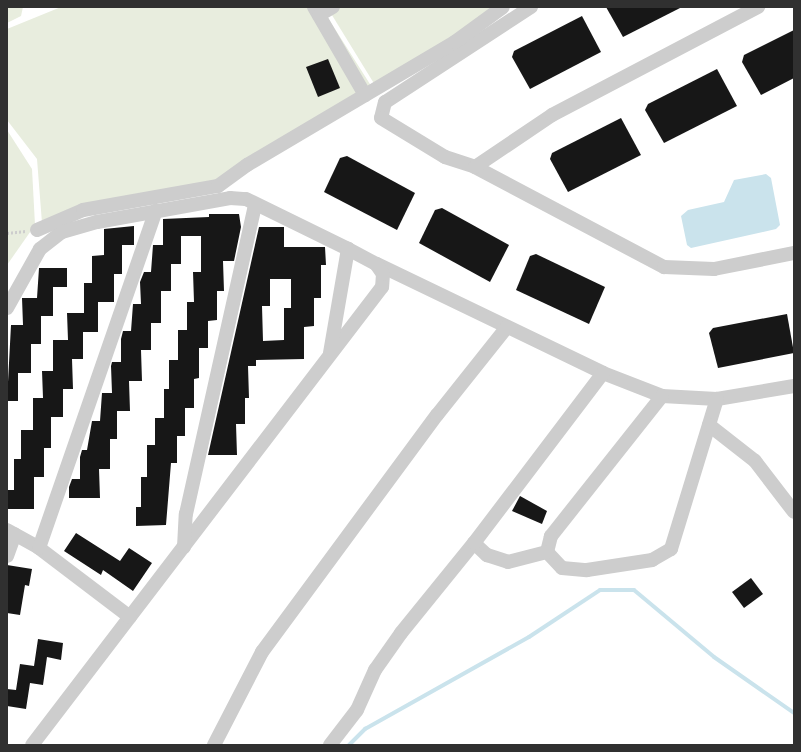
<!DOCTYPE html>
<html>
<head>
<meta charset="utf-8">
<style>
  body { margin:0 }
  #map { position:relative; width:801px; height:752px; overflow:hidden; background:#fff; font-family:Barlow,sans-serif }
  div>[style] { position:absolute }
  .green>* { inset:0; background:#e8edde }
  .water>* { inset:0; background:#cae3ec }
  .stream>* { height:4px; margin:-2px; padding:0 2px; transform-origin:2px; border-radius:2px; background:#cae3ec }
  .building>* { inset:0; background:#171717 }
  .path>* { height:2.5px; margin-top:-1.25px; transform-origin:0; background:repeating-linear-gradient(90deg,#cdcdcd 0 2px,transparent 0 4px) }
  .minor>* { height:14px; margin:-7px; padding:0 7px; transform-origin:7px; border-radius:7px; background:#cdcdcd }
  span { translate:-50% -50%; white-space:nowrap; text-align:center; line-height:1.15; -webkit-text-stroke:4px #fff; paint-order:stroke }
  .frame { position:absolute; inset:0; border:8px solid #303030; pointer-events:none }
</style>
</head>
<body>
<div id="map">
  <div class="green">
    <i style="clip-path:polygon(7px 7px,23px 7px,21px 16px,7px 23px)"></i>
    <i style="clip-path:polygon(61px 7px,321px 7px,375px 92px,238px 174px,42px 223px,37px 159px,7px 120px,7px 29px)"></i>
    <i style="clip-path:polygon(327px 7px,504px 7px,378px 90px)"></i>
    <i style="clip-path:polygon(7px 130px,32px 169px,35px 225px,7px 265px)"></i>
  </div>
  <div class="water">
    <i style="clip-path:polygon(766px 174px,771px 178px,780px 225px,776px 229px,691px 248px,687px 245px,681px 216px,688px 210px,724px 202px,734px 180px)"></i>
  </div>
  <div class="stream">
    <i style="left:349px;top:745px;width:23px;rotate:-45deg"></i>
    <i style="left:365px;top:729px;width:188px;rotate:-29.3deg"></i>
    <i style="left:529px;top:637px;width:85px;rotate:-33.5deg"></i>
    <i style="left:600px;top:590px;width:34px"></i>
    <i style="left:634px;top:590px;width:104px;rotate:39.9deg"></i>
    <i style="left:714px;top:657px;width:98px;rotate:35deg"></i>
  </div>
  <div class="building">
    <i style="clip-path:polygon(606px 7px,682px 7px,623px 37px)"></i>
    <i style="clip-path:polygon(582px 16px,601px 52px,530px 89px,512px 57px,514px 51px)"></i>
    <i style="clip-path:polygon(794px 30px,794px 78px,761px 95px,742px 62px,744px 55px)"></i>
    <i style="clip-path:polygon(328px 59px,340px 88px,318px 97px,306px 67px)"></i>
    <i style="clip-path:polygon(717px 69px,737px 106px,664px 143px,645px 110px,648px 104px)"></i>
    <i style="clip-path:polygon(621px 118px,641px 155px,568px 192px,550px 159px,552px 153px)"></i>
    <i style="clip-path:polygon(347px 156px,415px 193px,397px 230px,324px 192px,340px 158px)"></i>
    <i style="clip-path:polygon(442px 208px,509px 245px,490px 282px,419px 243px,435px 210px)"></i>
    <i style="clip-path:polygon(209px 214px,239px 214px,241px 227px,234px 261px,223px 261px,224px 291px,217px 291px,217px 320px,208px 321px,208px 348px,199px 348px,199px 378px,194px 379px,194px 408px,185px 408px,185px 436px,177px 436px,177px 463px,171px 463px,166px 525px,136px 526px,136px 507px,141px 507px,141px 477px,147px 477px,147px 445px,155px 445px,155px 418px,164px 418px,164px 389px,169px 389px,169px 360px,178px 360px,178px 330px,187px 330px,187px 302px,194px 302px,193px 272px,201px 272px,201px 236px,181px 236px,181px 264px,171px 264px,171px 291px,161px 291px,161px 323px,151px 323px,151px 350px,141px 350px,142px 381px,129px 381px,130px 411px,117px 411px,117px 439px,110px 439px,110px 469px,99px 469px,100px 498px,69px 498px,69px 487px,72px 479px,80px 479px,80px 457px,82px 450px,87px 450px,92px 421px,100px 421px,102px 393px,112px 393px,111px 366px,112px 362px,121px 362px,121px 339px,123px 331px,131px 331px,133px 304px,141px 304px,140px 282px,144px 272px,151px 272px,153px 245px,163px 245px,163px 219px,209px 217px)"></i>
    <i style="clip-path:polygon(134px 226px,134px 245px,122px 245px,122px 274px,114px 274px,114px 302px,98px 302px,98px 332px,83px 332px,83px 359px,72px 359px,73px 389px,63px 389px,63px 417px,51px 417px,51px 448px,44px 448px,44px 477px,34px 477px,34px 509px,7px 509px,7px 490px,14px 490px,14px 459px,21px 459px,21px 430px,33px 430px,33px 398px,43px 398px,42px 371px,53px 371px,53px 340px,68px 340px,67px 313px,84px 313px,84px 283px,92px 283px,92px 256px,104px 255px,104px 229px)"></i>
    <i style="clip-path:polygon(evenodd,259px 227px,284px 227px,284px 247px,325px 247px,326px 265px,321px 265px,321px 298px,314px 298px,314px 326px,304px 327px,304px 359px,256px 360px,256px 366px,248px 366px,249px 398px,245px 398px,245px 424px,236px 424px,237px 455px,208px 455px,259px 227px,270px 279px,291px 279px,291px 308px,284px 308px,284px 340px,263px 341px,262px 306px,270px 306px,270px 279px)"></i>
    <i style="clip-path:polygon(536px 254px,605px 287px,589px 324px,516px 290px,530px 256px)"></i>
    <i style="clip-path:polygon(39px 268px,67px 268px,67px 287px,53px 287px,53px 316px,41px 316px,41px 344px,31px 344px,31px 373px,18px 373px,18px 401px,7px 401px,11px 325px,23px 325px,22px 298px,37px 298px)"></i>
    <i style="clip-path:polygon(787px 314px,794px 353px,718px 368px,709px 333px,713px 328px)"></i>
    <i style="clip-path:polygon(520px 496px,547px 511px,542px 524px,512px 511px)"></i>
    <i style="clip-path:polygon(76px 533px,120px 561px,129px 548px,152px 563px,133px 591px,103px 570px,101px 575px,64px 551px)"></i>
    <i style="clip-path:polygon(7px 565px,32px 569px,29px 586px,25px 585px,20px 615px,7px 613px)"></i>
    <i style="clip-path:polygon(751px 578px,763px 594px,744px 608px,732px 592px)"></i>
    <i style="clip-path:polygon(38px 639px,63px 643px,61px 660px,47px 657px,43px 685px,30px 683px,26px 709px,7px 706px,7px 689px,16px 690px,20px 664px,34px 666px)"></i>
  </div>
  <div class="path">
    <i style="left:7px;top:233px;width:19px;rotate:-6deg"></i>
  </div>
  <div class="minor">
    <i style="left:314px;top:7px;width:102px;rotate:59.9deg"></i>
    <i style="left:531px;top:7px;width:174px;rotate:146.9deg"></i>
    <i style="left:385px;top:102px;width:16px;rotate:104deg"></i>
    <i style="left:381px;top:118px;width:75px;rotate:31.4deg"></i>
    <i style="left:445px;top:157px;width:32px;rotate:18deg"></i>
    <i style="left:475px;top:167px;width:214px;rotate:27.9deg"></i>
    <i style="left:664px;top:267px;width:50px;rotate:2.3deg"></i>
    <i style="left:714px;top:269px;width:82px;rotate:-11.3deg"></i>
    <i style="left:319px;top:15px;width:16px;rotate:-30deg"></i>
    <i style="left:475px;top:167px;width:93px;rotate:-34deg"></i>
    <i style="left:552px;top:115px;width:233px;rotate:-27.7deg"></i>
    <i style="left:37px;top:230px;width:50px;rotate:-23.5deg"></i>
    <i style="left:83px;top:210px;width:137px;rotate:-10.1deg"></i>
    <i style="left:218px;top:186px;width:36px;rotate:-36deg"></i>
    <i style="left:247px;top:165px;width:242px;rotate:-30.6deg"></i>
    <i style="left:455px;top:42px;width:59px;rotate:-36.1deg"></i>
    <i style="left:377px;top:264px;width:251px;rotate:25.7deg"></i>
    <i style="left:603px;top:373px;width:63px;rotate:21.3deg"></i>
    <i style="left:662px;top:396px;width:55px;rotate:3.1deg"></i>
    <i style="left:717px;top:399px;width:78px;rotate:-9.6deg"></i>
    <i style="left:7px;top:308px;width:68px;rotate:-60.8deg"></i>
    <i style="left:40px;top:249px;width:28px;rotate:-38deg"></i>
    <i style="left:62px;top:232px;width:36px;rotate:-16deg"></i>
    <i style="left:97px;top:222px;width:135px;rotate:-10.2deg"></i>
    <i style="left:230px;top:198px;width:16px;rotate:4deg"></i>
    <i style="left:246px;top:199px;width:114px;rotate:26.1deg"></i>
    <i style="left:348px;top:249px;width:32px;rotate:28deg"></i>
    <i style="left:376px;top:264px;width:12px;rotate:55deg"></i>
    <i style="left:383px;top:274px;width:13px;rotate:94deg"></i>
    <i style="left:382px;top:287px;width:576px;rotate:127.39deg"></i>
    <i style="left:330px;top:353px;width:106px;rotate:-80.2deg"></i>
    <i style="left:662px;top:396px;width:179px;rotate:128.4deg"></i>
    <i style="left:551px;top:536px;width:16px;rotate:104deg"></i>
    <i style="left:547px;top:552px;width:22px;rotate:47deg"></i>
    <i style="left:562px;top:568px;width:25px;rotate:5deg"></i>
    <i style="left:587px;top:570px;width:66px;rotate:-8.7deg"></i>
    <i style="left:652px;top:560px;width:22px;rotate:-30deg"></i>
    <i style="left:671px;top:549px;width:157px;rotate:-73deg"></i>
    <i style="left:709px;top:425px;width:58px;rotate:38deg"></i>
    <i style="left:755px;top:461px;width:64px;rotate:52.6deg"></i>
    <i style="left:7px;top:530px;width:37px;rotate:29deg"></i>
    <i style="left:39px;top:548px;width:114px;rotate:37.2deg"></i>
    <i style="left:474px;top:543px;width:18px;rotate:43deg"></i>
    <i style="left:487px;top:555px;width:22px;rotate:18deg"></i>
    <i style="left:508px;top:562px;width:40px;rotate:-14.4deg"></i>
    <i style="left:184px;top:547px;width:33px;rotate:-87deg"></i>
    <i style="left:186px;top:514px;width:317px;rotate:-77.4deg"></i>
    <i style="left:39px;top:548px;width:357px;rotate:-70.9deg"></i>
    <i style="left:7px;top:556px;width:23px;rotate:-70deg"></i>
    <i style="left:214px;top:745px;width:105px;rotate:-62.7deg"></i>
    <i style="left:262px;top:652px;width:295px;rotate:-53.6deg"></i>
    <i style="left:437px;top:415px;width:112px;rotate:-51.5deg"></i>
    <i style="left:330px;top:745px;width:44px;rotate:-52.4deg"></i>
    <i style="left:357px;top:710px;width:44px;rotate:-65.8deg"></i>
    <i style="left:375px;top:670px;width:45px;rotate:-54.9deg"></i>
    <i style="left:401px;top:633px;width:116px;rotate:-51deg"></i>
    <i style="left:474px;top:543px;width:213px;rotate:-52.8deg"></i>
  </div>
  <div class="frame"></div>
</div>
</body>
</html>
